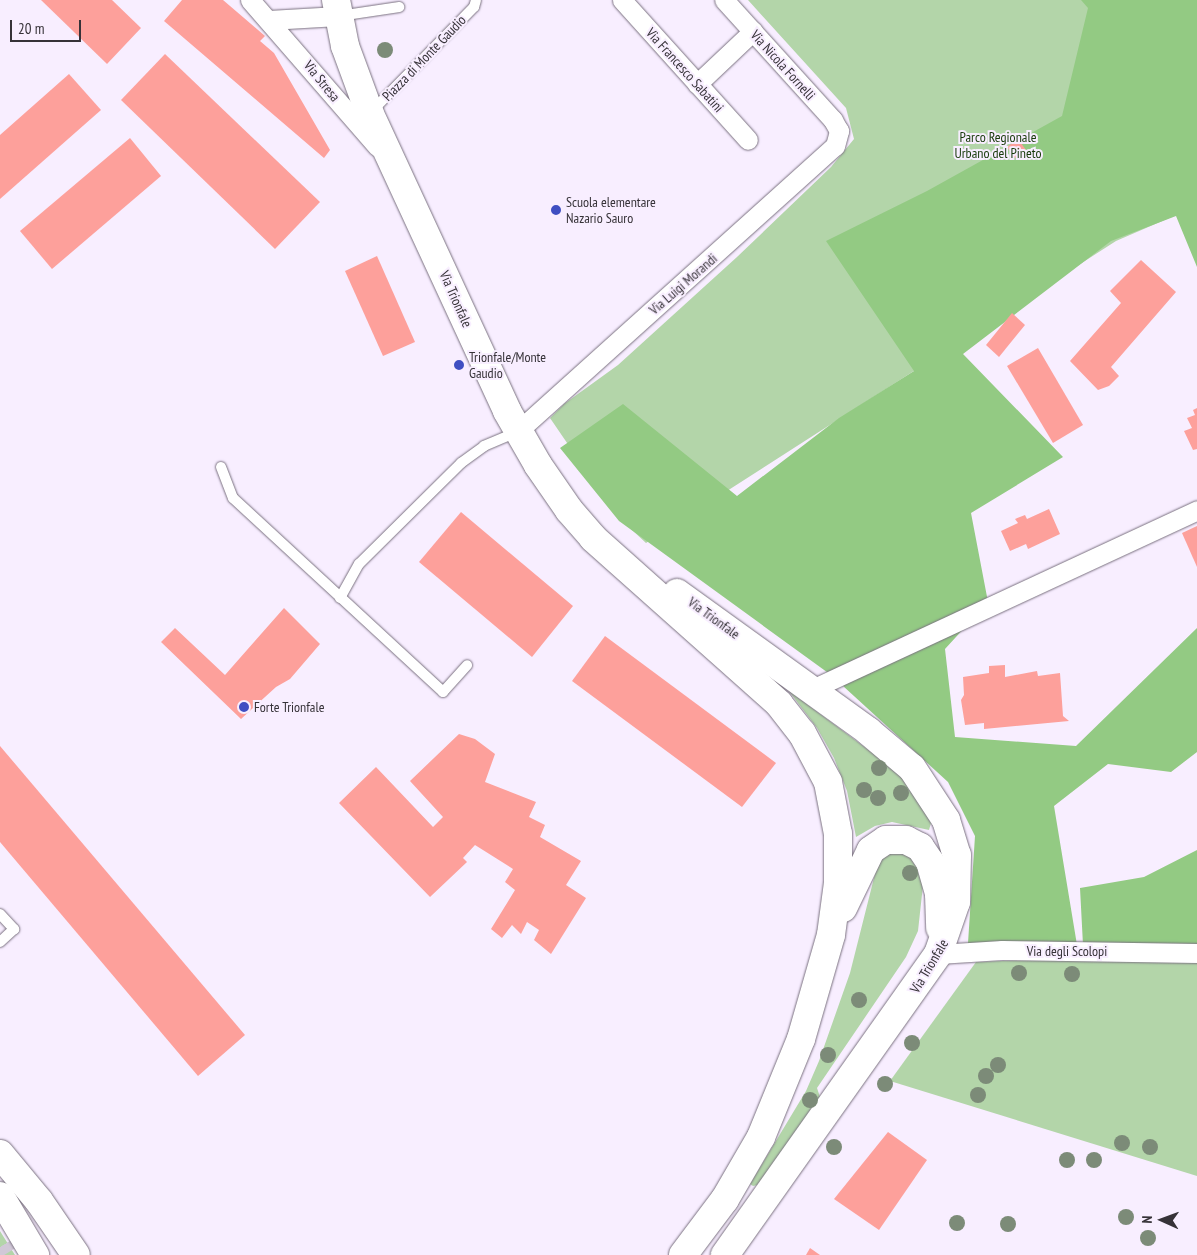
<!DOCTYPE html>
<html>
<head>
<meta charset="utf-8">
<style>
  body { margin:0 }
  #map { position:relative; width:1197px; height:1255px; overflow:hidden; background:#f8eeff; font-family:"PT Sans Narrow",sans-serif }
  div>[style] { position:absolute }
  .green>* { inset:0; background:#b3d5a9 }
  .forest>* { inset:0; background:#93ca83 }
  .building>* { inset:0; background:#fda09b }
  .highway-tunnel>* { height:28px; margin-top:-14px; transform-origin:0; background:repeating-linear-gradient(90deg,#d1c8d7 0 28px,transparent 0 42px) }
  .roads { filter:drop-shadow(0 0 1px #7a7180) drop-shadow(0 0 1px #7a7180) }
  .lane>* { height:10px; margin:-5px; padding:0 5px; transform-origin:5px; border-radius:5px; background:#fff }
  .street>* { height:19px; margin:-9.5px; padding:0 9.5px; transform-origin:9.5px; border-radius:9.5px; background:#fff }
  .secondary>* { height:28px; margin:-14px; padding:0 14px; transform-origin:14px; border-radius:14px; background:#fff }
  .highway>* { height:28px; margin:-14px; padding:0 14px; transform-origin:14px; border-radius:14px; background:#fff }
  .trees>* { width:16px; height:16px; margin:-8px; border-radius:50%; background:#7c8b78 }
  .dots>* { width:14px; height:14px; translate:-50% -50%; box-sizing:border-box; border:2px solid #f8eeff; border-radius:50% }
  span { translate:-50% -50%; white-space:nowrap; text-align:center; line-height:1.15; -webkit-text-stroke:4px #f8eeff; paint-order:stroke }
  .street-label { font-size:14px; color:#363238 }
  .park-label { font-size:14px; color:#173a0a }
  .poi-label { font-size:14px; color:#363238 }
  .left { translate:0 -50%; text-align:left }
  .north { position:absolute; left:1137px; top:1195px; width:50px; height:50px; -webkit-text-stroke:4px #f8eeff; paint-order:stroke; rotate:272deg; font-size:14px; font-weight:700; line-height:20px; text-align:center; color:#363238 }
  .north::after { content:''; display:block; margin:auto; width:18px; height:22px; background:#363238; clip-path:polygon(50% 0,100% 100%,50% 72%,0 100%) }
  .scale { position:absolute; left:10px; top:20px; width:71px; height:22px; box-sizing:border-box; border:2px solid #363238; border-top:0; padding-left:6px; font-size:15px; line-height:18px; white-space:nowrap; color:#363238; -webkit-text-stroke:4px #f8eeff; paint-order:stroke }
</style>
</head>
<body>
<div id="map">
  <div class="green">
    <i style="clip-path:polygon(748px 0,1197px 0,1197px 206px,1116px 241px,646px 543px,617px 516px,550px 418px,564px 404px,618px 365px,737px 257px,831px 167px,854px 139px,846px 108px)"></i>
    <i style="clip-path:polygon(788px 690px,898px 772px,917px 796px,931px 823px,929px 830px,892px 822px,875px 826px,856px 837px,847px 791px,834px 758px,817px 728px)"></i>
    <i style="clip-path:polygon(895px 850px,914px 857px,924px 876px,918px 931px,906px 957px,817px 1088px,820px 1097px,758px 1185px,753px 1186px,750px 1184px,806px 1091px,819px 1061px,850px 973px,878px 862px)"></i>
    <i style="clip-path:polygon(1152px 955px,1197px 958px,1197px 1176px,890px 1081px,976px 962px)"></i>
    <i style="clip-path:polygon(0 1231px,15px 1255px,0 1255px)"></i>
  </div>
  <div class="forest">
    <i style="clip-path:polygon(1081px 0,1197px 0,1197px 267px,1176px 216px,1111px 241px,963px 354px,1063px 457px,971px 513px,988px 602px,945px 649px,955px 737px,1076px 746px,1197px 628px,1197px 752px,1171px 772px,1108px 764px,1054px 806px,1077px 945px,968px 943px,975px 836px,948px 782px,831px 675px,619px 521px,560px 448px,623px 404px,737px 496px,839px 418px,914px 371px,826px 241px,927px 191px,1062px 116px,1088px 8px)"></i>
    <i style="clip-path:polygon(1197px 850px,1197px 945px,1083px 945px,1080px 888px,1144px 877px)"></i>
  </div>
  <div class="building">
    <i style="clip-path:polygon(41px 0,112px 0,141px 28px,107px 64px)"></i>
    <i style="clip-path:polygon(182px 0,223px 0,265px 36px,260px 41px,274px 53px,330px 150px,324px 158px,164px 21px)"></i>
    <i style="clip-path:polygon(165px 54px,320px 202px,275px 249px,121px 100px)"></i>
    <i style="clip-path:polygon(69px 74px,101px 110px,0 199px,0 135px)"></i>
    <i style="clip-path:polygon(130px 138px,161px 176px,52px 269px,20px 231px)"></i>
    <i style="clip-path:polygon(1018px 139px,1026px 150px,1015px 158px,1007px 147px)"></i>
    <i style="clip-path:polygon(377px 256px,415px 342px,383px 356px,345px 271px)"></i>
    <i style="clip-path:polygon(1141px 260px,1176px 292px,1111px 367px,1119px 376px,1109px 386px,1098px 390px,1070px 361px,1121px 303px,1110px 291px)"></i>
    <i style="clip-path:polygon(1012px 313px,1025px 325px,999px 357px,986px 345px)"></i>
    <i style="clip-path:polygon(1038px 348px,1083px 425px,1053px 443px,1007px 366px)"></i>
    <i style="clip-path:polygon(1197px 408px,1197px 449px,1193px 450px,1184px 431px,1192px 428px,1187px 418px,1195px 415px,1193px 410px)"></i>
    <i style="clip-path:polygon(1049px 509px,1060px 534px,1028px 549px,1026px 544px,1010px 551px,1001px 531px,1018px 523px,1015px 519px,1025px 515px,1027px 519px)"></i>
    <i style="clip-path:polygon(461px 512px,573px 606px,532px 657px,419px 562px)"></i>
    <i style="clip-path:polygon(1197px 526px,1197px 567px,1182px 533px)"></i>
    <i style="clip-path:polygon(284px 608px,320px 644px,290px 679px,276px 687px,241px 719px,161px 642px,175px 628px,225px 675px)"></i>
    <i style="clip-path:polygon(605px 636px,776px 763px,742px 807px,572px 681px)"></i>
    <i style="clip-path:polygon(1005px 665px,1005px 677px,1037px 671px,1038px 676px,1060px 673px,1063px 716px,1069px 721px,984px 729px,984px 723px,965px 725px,961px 700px,964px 695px,963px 677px,989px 673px,989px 666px)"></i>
    <i style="clip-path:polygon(459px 734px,475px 739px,495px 754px,485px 782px,536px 802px,529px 817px,545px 825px,540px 837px,581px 861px,566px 885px,586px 898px,551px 954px,534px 940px,539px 930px,527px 922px,521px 934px,512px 925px,502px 938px,491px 929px,515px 890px,505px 882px,513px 869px,475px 845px,463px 858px,467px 862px,430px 897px,339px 803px,376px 767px,433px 827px,443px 817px,410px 781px)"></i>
    <i style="clip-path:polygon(0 746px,245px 1035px,198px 1076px,0 842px)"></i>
    <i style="clip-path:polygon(888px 1132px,927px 1160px,879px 1230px,834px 1199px)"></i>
    <i style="clip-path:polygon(810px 1248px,820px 1255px,806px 1255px)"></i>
  </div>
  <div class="highway-tunnel">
    <i style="left:0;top:1247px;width:9px;rotate:58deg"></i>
  </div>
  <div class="roads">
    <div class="lane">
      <i style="left:339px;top:16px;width:61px;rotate:-8.5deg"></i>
      <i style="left:372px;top:111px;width:146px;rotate:-45.6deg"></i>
      <i style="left:474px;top:7px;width:7px;rotate:-74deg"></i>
      <i style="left:221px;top:467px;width:33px;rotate:69deg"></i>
      <i style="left:233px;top:498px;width:286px;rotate:42.7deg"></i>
      <i style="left:443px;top:692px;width:36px;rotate:-48deg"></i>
      <i style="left:340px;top:598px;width:39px;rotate:-61deg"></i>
      <i style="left:359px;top:564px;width:144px;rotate:-44.7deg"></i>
      <i style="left:461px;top:463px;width:29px;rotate:-36deg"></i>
      <i style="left:484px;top:446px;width:36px;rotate:-23deg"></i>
      <i style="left:0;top:914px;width:21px;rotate:47deg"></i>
      <i style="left:14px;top:929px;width:19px;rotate:137deg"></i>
    </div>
    <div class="street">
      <i style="left:250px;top:0;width:194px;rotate:49deg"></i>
      <i style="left:622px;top:0;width:188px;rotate:48deg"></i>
      <i style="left:269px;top:20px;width:69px;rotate:-3.3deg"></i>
      <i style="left:697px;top:84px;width:77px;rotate:-43.4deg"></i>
      <i style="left:518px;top:431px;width:426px;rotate:-42deg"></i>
      <i style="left:835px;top:146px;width:16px;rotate:-75deg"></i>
      <i style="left:839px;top:131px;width:13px;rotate:-119deg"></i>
      <i style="left:833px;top:120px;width:162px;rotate:-132.2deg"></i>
      <i style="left:812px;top:689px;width:425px;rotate:-24.9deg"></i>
      <i style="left:938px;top:954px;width:64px;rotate:-3.6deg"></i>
      <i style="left:1002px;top:950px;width:195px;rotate:0.9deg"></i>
    </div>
    <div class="secondary">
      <i style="left:336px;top:0;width:47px;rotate:78.9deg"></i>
      <i style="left:345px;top:46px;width:72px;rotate:69.8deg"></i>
      <i style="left:370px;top:114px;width:327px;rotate:65.2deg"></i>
      <i style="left:507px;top:411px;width:62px;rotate:60.1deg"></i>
      <i style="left:538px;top:465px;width:55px;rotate:55.4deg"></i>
      <i style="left:569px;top:510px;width:37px;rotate:49deg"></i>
      <i style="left:593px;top:538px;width:249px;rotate:41.7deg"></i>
      <i style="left:779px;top:704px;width:37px;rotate:52deg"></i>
      <i style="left:802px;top:733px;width:55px;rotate:62deg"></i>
      <i style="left:828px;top:782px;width:53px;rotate:79.1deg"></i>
      <i style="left:838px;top:834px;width:49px;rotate:90deg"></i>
      <i style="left:838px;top:883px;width:52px;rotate:97.7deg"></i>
      <i style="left:831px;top:935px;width:108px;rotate:106.1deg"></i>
      <i style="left:801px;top:1039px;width:106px;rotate:112.2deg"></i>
      <i style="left:761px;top:1137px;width:72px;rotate:120.1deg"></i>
      <i style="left:725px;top:1199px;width:70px;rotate:126.9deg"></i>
      <i style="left:677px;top:593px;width:236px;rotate:35.8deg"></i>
      <i style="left:868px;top:731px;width:57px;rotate:40.1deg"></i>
      <i style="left:912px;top:768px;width:62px;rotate:56.8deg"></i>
      <i style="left:946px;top:820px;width:37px;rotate:73deg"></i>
      <i style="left:957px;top:855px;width:47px;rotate:91.2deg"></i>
      <i style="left:956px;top:902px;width:55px;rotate:109.1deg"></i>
      <i style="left:938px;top:954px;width:369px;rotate:125.3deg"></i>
      <i style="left:843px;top:908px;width:64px;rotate:-64.2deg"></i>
      <i style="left:871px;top:850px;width:18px;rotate:-34deg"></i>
      <i style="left:886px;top:840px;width:20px"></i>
      <i style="left:906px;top:840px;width:16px;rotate:27deg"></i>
      <i style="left:920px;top:847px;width:18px;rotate:56deg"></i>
      <i style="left:930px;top:862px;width:33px;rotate:74deg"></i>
      <i style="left:939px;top:894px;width:34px;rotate:88deg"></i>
      <i style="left:0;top:1196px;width:69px;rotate:59.3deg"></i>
    </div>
    <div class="highway">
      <i style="left:0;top:1154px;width:61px;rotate:50.3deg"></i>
      <i style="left:39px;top:1201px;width:65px;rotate:55.6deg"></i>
    </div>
  </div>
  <div class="trees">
    <i style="left:385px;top:50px"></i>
    <i style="left:879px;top:768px"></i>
    <i style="left:864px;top:790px"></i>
    <i style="left:901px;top:793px"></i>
    <i style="left:878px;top:798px"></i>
    <i style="left:910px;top:873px"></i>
    <i style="left:1019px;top:973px"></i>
    <i style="left:1072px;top:974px"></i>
    <i style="left:859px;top:1000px"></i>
    <i style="left:912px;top:1043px"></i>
    <i style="left:828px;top:1055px"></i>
    <i style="left:998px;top:1065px"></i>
    <i style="left:986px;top:1076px"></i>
    <i style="left:885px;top:1084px"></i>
    <i style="left:978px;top:1095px"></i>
    <i style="left:810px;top:1100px"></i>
    <i style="left:1122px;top:1143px"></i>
    <i style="left:834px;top:1147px"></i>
    <i style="left:1150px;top:1147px"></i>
    <i style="left:1067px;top:1160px"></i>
    <i style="left:1094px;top:1160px"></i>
    <i style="left:1126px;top:1217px"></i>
    <i style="left:957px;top:1223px"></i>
    <i style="left:1008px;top:1224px"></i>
    <i style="left:1148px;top:1238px"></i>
  </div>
  <div class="dots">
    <i style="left:556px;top:210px;background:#3f4ec2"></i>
    <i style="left:459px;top:365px;background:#3f4ec2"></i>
    <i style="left:244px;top:707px;background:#3f4ec2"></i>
  </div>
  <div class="street-label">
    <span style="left:424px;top:58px;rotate:-46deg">Piazza di Monte Gaudio</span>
    <span style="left:783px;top:65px;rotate:48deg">Via Nicola Fornelli</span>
    <span style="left:685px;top:70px;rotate:48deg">Via Francesco Sabatini</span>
    <span style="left:322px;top:81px;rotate:51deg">Via Stresa</span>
    <span style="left:683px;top:284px;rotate:-41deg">Via Luigi Morandi</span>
    <span style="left:456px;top:299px;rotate:66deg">Via Trionfale</span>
    <span style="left:714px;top:618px;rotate:36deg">Via Trionfale</span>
    <span style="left:1067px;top:951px">Via degli Scolopi</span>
    <span style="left:929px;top:966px;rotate:-59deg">Via Trionfale</span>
  </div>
  <div class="park-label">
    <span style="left:998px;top:145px">Parco Regionale<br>Urbano del Pineto</span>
  </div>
  <div class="poi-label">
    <span class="left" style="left:566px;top:210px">Scuola elementare<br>Nazario Sauro</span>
    <span class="left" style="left:469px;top:365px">Trionfale/Monte<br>Gaudio</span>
    <span class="left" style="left:254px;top:707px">Forte Trionfale</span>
  </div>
  <div class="north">N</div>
  <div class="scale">20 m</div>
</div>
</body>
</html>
